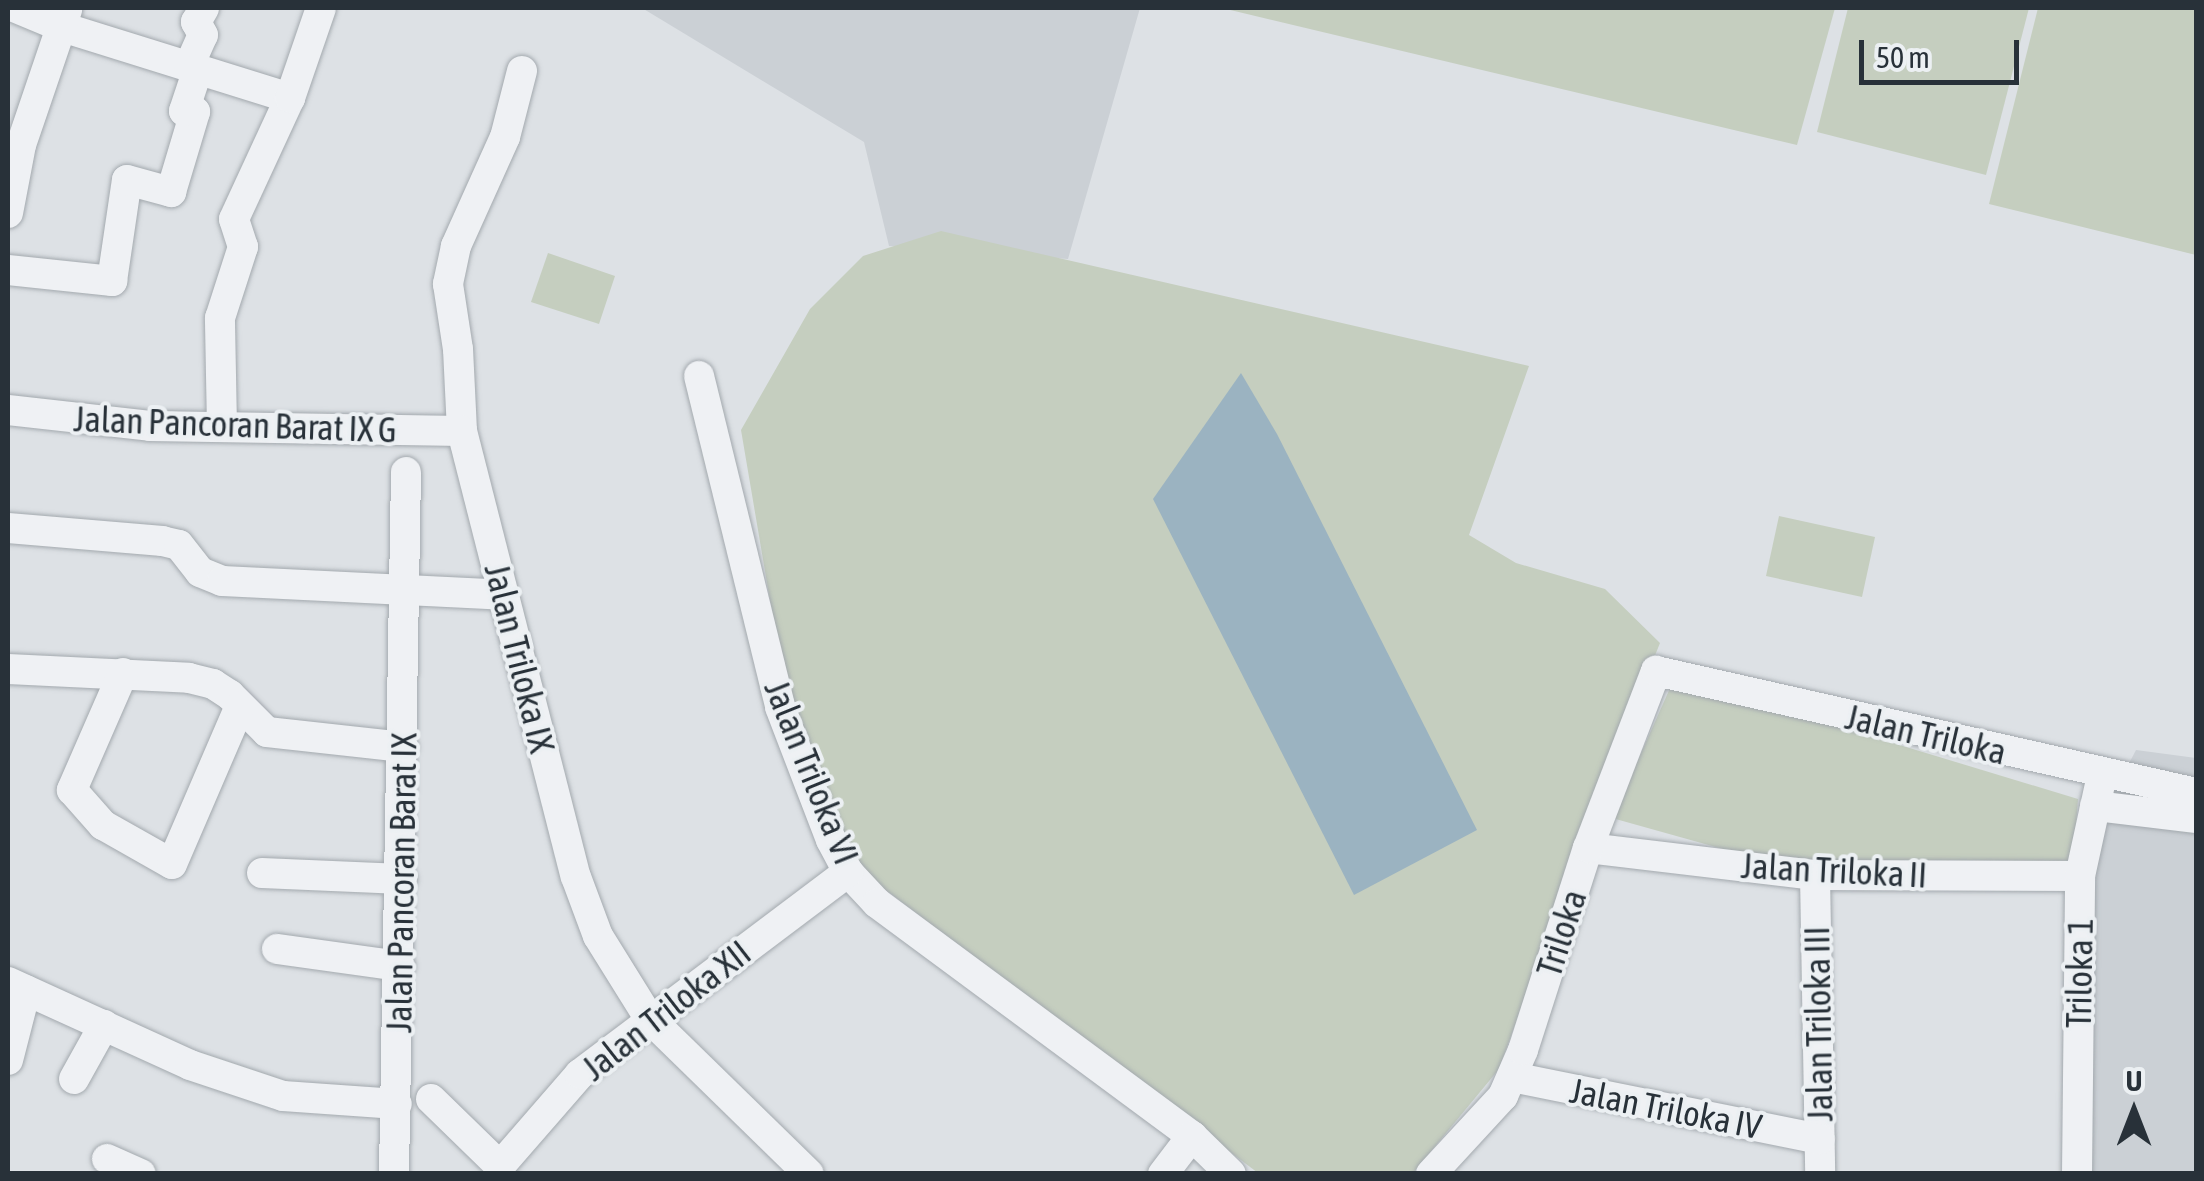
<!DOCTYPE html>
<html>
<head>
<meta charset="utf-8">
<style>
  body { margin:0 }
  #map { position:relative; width:2204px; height:1181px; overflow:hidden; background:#dde1e5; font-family:"Asap Condensed",sans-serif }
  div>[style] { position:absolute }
  .built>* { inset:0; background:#cbd0d5 }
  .green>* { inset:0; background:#c5cebf }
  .water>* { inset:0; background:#9bb3c1 }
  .roads { filter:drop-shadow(0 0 2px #a3a9ae) drop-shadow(0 0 2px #a3a9ae) }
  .minor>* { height:30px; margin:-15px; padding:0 15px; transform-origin:15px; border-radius:15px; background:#eff1f4 }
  span { translate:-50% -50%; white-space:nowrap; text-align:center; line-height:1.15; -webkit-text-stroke:8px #ecf0f3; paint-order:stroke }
  .street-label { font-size:35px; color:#283139 }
  .frame { position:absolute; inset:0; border:10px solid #283139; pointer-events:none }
  .north { position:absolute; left:2084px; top:1061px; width:100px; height:100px; -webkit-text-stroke:8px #ecf0f3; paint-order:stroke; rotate:0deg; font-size:28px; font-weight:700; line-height:40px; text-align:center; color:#283139 }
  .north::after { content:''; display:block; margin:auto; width:35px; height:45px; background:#283139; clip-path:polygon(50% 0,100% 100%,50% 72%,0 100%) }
  .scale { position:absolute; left:1859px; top:40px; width:160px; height:45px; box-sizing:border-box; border:5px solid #283139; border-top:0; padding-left:12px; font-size:30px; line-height:35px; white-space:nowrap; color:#283139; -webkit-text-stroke:8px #ecf0f3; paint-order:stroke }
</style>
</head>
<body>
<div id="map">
  <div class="built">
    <i style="clip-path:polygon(642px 8px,1140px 8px,1068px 259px,889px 246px,864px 142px)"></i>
    <i style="clip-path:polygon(2136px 750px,2196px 758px,2196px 1173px,2081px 1174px,2085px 848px)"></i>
  </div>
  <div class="green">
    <i style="clip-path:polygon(1222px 8px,1835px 8px,1797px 145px)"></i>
    <i style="clip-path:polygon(1848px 8px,2029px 8px,1986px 175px,1817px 132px)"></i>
    <i style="clip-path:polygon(2038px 8px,2196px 8px,2196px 255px,1989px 204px)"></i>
    <i style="clip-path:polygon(941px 231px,1529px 366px,1469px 535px,1516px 563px,1605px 589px,1660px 643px,1588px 823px,1499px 1069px,1413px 1173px,1258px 1173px,862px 872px,792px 730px,741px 430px,810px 309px,863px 256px)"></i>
    <i style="clip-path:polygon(548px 253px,615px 276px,599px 324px,531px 302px)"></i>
    <i style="clip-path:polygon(1779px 516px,1875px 537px,1862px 597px,1766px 576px)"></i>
    <i style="clip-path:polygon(1675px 677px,2078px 799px,2073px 867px,1855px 886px,1612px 818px)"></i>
  </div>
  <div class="water">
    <i style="clip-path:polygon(1241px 373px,1277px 434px,1477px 830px,1354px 895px,1153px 499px)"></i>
  </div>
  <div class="roads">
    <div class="minor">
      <i style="left:16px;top:8px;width:50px;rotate:22.4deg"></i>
      <i style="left:62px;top:27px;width:239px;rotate:17.3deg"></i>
      <i style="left:189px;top:66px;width:34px;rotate:-66deg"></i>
      <i style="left:203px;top:35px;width:15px;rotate:-118deg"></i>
      <i style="left:196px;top:22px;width:16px;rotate:-60deg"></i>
      <i style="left:522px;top:71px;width:68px;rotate:104.4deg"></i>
      <i style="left:505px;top:137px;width:120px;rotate:114.2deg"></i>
      <i style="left:456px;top:246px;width:39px;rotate:102deg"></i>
      <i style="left:448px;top:284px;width:66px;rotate:81.3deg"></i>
      <i style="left:458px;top:349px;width:82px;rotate:87.2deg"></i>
      <i style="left:462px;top:431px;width:460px;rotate:75.7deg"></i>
      <i style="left:576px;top:877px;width:63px;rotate:69.6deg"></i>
      <i style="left:598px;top:936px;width:97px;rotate:58.1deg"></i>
      <i style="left:649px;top:1018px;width:223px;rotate:44.3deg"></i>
      <i style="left:8px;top:213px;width:69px;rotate:-79.2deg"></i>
      <i style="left:21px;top:145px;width:143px;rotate:-71.2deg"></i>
      <i style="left:8px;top:270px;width:105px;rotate:6deg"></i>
      <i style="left:112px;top:281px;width:102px;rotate:-81.6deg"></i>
      <i style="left:127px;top:180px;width:46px;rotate:15.3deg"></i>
      <i style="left:171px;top:192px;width:84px;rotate:-73.3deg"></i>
      <i style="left:195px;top:112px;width:11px;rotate:-175deg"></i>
      <i style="left:184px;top:111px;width:44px;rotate:-71.6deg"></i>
      <i style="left:699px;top:376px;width:341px;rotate:76.2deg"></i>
      <i style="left:780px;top:707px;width:142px;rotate:69deg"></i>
      <i style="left:831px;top:840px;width:36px;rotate:62deg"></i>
      <i style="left:848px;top:872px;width:42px;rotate:46.9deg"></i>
      <i style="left:877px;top:903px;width:392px;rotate:36.5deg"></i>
      <i style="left:1192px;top:1136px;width:54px;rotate:44.3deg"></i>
      <i style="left:8px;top:410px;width:143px;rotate:6.4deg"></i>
      <i style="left:150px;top:426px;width:312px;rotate:0.9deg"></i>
      <i style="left:222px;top:427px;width:109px;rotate:-91.1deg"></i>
      <i style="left:220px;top:318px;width:75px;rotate:-72.1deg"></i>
      <i style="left:243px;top:247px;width:29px;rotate:-108deg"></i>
      <i style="left:234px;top:219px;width:133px;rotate:-65.2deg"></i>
      <i style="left:290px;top:98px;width:95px;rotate:-71deg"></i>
      <i style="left:8px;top:528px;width:155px;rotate:4.8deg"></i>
      <i style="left:162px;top:541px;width:17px;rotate:13deg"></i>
      <i style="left:179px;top:545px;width:34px;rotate:52deg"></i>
      <i style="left:200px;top:572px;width:24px;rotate:22deg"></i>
      <i style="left:222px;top:581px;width:282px;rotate:2.8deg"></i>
      <i style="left:8px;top:669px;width:181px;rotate:2.8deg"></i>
      <i style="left:189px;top:678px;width:25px;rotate:14deg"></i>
      <i style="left:213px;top:684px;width:20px;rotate:33deg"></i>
      <i style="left:230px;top:695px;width:52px;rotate:45deg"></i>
      <i style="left:267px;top:732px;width:137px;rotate:6.3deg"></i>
      <i style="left:123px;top:673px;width:128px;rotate:113.6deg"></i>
      <i style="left:72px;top:790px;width:47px;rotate:48.5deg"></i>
      <i style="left:103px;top:825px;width:79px;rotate:29.5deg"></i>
      <i style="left:172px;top:864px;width:172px;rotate:-66.7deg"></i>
      <i style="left:2095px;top:806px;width:102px;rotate:6.8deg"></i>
      <i style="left:1588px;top:848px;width:229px;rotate:6.8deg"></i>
      <i style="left:1815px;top:875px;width:265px;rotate:0.2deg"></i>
      <i style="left:262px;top:873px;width:140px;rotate:2.5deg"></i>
      <i style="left:1815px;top:875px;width:299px;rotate:89deg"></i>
      <i style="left:277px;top:949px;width:124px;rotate:7.9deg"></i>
      <i style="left:8px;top:982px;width:200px;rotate:24.5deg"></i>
      <i style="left:190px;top:1065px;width:98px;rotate:18.4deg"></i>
      <i style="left:283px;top:1096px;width:114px;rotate:4deg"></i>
      <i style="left:8px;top:1060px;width:72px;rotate:-75.6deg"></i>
      <i style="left:1512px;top:1077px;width:314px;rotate:11.4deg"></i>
      <i style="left:74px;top:1079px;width:62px;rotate:-60.9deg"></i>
      <i style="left:431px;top:1099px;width:96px;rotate:44.2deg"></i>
      <i style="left:107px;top:1159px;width:37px;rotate:24deg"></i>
      <i style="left:394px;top:1174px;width:702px;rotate:-89.02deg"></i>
      <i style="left:500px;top:1174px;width:8px;rotate:-90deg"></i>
      <i style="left:500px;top:1166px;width:122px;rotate:-49deg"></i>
      <i style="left:580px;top:1074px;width:336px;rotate:-37deg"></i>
      <i style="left:1163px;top:1174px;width:48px;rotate:-52.7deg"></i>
      <i style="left:1431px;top:1174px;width:106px;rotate:-47.3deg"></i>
      <i style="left:1503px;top:1096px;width:50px;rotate:-66.5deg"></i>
      <i style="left:1523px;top:1050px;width:212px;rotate:-72.2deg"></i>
      <i style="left:1588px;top:848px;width:190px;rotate:-69deg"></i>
      <i style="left:1656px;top:671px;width:554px;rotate:12.73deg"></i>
      <i style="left:2077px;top:1174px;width:298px;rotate:-89.4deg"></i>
      <i style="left:2080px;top:876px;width:103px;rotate:-77.7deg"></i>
    </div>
  </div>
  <div class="street-label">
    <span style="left:235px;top:424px;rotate:2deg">Jalan Pancoran Barat IX G</span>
    <span style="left:520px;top:658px;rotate:76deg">Jalan Triloka IX</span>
    <span style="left:1926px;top:734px;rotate:13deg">Jalan Triloka</span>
    <span style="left:812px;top:772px;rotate:68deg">Jalan Triloka VI</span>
    <span style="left:1834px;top:870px;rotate:3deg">Jalan Triloka II</span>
    <span style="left:401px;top:883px;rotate:-89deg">Jalan Pancoran Barat IX</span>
    <span style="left:1561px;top:933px;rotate:-72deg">Triloka</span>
    <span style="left:2079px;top:973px;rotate:-89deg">Triloka 1</span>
    <span style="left:666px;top:1010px;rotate:-38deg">Jalan Triloka XII</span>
    <span style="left:1818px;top:1024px;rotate:-91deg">Jalan Triloka III</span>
    <span style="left:1666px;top:1108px;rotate:11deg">Jalan Triloka IV</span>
  </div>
  <div class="frame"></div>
  <div class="north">U</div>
  <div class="scale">50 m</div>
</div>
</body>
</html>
